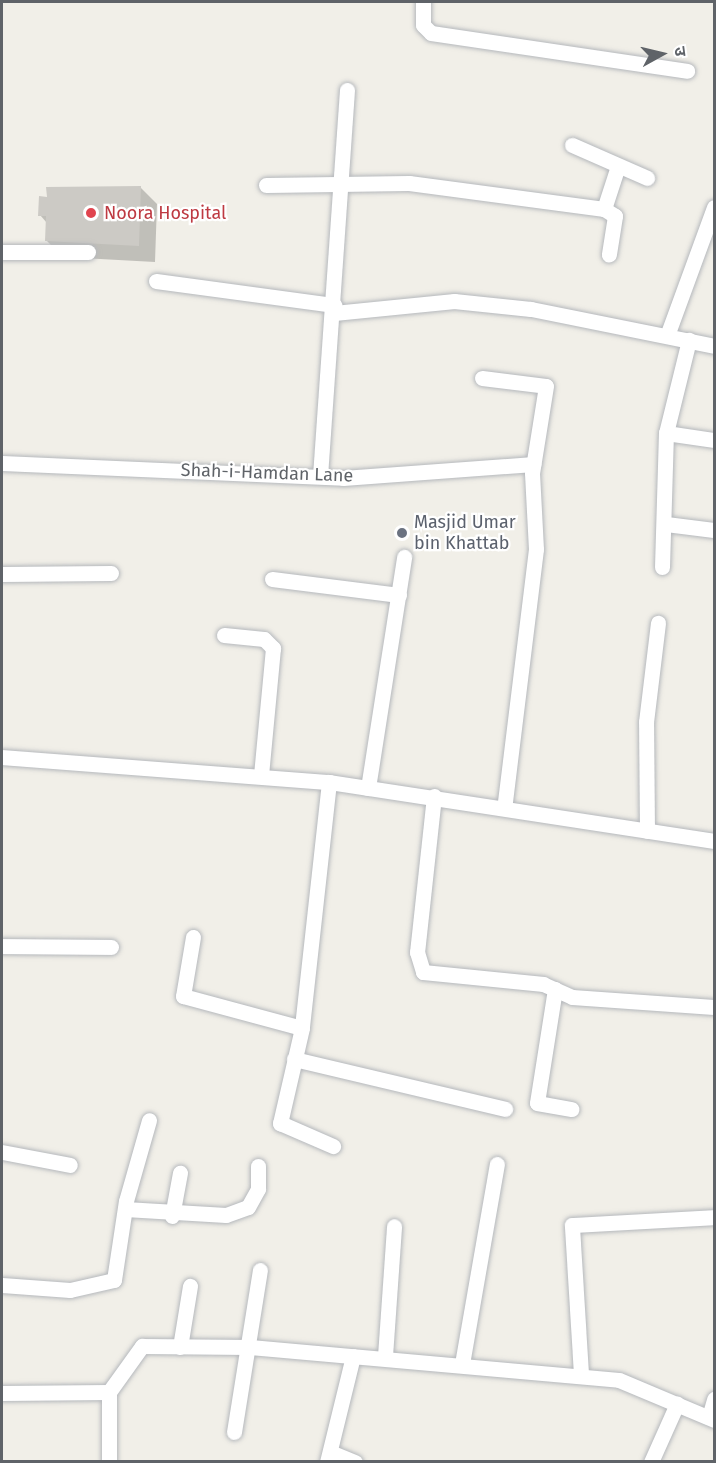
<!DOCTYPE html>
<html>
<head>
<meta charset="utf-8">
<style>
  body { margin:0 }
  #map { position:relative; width:716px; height:1463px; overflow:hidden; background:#f1efe8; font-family:"Fira Sans","Noto Sans Devanagari",sans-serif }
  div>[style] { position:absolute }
  .shadow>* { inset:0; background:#0003 }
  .building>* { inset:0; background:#cccac5 }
  .roads { filter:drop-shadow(0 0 2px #b5b8bc) drop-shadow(0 0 2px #b5b8bc) }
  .minor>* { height:15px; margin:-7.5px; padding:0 7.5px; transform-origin:7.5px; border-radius:7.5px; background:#fff }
  .dots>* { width:16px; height:16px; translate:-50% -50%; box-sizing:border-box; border:3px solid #fff; border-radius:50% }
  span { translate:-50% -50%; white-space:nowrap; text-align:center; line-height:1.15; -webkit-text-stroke:4.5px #fff; paint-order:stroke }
  .health-label { font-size:18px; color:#be3a42 }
  .left { translate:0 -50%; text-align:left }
  .street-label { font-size:18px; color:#5f6368 }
  .worship-label { font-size:18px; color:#5b616d }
  .frame { position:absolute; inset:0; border:3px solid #5f6368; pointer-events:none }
  .north { position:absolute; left:632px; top:24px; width:60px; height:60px; -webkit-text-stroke:4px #fff; paint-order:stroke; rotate:82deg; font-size:16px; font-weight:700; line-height:24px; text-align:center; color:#5f6368 }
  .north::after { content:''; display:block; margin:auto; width:21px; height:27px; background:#5f6368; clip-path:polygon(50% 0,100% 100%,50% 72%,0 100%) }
</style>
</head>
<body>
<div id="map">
  <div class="shadow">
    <i style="clip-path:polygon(140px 187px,157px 204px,155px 262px,63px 257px,47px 241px,47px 223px,40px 215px)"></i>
  </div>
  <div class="building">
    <i style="clip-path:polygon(141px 186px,139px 246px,45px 241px,46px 216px,38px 216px,39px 196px,47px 197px,46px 187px)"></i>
  </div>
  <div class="roads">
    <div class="minor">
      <i style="left:423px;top:2px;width:23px;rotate:90deg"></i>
      <i style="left:423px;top:25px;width:11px;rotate:45deg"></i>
      <i style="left:431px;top:33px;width:259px;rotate:8.4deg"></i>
      <i style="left:572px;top:145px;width:82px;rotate:23.7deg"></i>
      <i style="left:266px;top:185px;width:143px;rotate:-0.8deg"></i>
      <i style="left:409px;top:183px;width:197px;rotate:7.6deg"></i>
      <i style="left:604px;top:209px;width:13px;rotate:32deg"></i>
      <i style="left:615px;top:216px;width:39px;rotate:99deg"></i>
      <i style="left:604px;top:209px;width:45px;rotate:-72deg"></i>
      <i style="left:2px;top:252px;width:86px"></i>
      <i style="left:156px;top:281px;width:180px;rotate:7.7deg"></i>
      <i style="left:334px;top:313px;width:121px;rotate:-5.7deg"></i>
      <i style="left:454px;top:301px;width:77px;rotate:5.9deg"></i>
      <i style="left:531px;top:309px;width:187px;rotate:11.4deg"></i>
      <i style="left:668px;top:333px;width:134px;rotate:-69.9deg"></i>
      <i style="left:482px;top:378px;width:64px;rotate:7.1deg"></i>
      <i style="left:546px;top:386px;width:88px;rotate:99.1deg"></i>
      <i style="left:532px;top:473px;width:76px;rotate:87deg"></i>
      <i style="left:536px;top:549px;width:261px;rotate:97deg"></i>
      <i style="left:666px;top:433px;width:49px;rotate:8.3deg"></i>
      <i style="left:2px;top:463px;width:341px;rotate:2.5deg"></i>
      <i style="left:343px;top:478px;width:191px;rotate:-4.2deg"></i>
      <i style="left:320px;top:476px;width:387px;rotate:-86deg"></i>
      <i style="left:666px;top:524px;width:48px;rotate:7.1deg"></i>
      <i style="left:662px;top:567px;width:134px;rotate:-88.3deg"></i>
      <i style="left:666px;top:433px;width:96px;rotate:-76.1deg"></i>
      <i style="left:2px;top:574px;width:109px;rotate:-0.5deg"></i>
      <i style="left:272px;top:579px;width:128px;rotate:7.2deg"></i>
      <i style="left:224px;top:635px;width:40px;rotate:5.7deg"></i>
      <i style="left:264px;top:639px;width:13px;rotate:45deg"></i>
      <i style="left:273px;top:648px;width:128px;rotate:95.4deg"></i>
      <i style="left:2px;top:757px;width:328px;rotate:4.4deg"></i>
      <i style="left:329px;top:782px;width:389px;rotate:8.7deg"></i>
      <i style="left:329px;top:782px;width:247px;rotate:96.3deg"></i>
      <i style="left:302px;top:1028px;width:98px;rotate:103deg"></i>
      <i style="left:280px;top:1123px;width:58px;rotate:23.5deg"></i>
      <i style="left:368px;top:788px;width:234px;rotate:-81.1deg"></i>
      <i style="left:434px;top:796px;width:157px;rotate:96.2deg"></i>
      <i style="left:417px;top:952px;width:21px;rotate:73deg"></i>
      <i style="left:423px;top:972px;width:121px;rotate:5.7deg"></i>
      <i style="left:543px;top:984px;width:32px;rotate:24deg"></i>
      <i style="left:572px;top:997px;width:142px;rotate:4deg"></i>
      <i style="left:647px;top:831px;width:109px;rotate:-90.5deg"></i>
      <i style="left:646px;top:722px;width:100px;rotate:-83.1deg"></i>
      <i style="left:193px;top:937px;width:60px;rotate:99.6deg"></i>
      <i style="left:183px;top:996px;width:123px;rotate:15.1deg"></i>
      <i style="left:2px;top:946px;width:109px;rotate:0.5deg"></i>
      <i style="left:555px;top:989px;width:115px;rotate:99deg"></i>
      <i style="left:537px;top:1103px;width:35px;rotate:10deg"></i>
      <i style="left:294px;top:1059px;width:217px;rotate:13.3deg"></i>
      <i style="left:2px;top:1152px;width:69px;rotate:10.8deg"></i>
      <i style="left:125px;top:1209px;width:101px;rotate:3.4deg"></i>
      <i style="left:226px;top:1215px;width:23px;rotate:-20deg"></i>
      <i style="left:248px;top:1207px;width:21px;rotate:-61deg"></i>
      <i style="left:258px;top:1189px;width:23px;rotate:-90deg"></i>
      <i style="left:172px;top:1216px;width:44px;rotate:-79.5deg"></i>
      <i style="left:2px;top:1285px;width:68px;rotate:4.2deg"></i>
      <i style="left:70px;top:1290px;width:45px;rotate:-12.8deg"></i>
      <i style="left:114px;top:1280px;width:80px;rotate:-81.4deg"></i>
      <i style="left:126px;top:1201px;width:84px;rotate:-74.1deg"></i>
      <i style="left:180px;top:1347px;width:62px;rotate:-80.7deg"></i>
      <i style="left:385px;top:1356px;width:130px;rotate:-86deg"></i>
      <i style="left:462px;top:1364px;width:203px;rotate:-80.1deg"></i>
      <i style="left:581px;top:1374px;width:149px;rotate:-93.5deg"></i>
      <i style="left:572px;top:1225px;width:142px;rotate:-3.2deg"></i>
      <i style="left:109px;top:1392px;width:70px;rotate:90deg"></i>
      <i style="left:2px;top:1393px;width:107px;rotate:-0.5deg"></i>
      <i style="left:109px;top:1392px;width:57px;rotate:-54.3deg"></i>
      <i style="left:142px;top:1346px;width:108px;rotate:0.5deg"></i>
      <i style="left:250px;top:1347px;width:370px;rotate:5.1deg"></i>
      <i style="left:619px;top:1380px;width:103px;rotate:22.8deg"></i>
      <i style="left:709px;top:1417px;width:19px;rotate:-74deg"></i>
      <i style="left:234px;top:1432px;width:164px;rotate:-80.9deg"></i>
      <i style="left:330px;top:1452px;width:27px;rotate:22deg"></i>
      <i style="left:327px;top:1462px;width:109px;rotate:-76.2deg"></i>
      <i style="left:651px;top:1462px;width:64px;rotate:-65.9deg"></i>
    </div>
  </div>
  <div class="dots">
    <i style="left:91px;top:213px;background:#e0444e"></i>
    <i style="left:402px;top:533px;background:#6b7280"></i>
  </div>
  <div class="health-label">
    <span class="left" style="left:104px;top:213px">Noora Hospital</span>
  </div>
  <div class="street-label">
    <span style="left:267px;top:473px;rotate:2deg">Shah-i-Hamdan Lane</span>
  </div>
  <div class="worship-label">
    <span class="left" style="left:414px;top:533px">Masjid Umar<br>bin Khattab</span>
  </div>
  <div class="frame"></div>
  <div class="north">उ</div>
</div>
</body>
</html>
